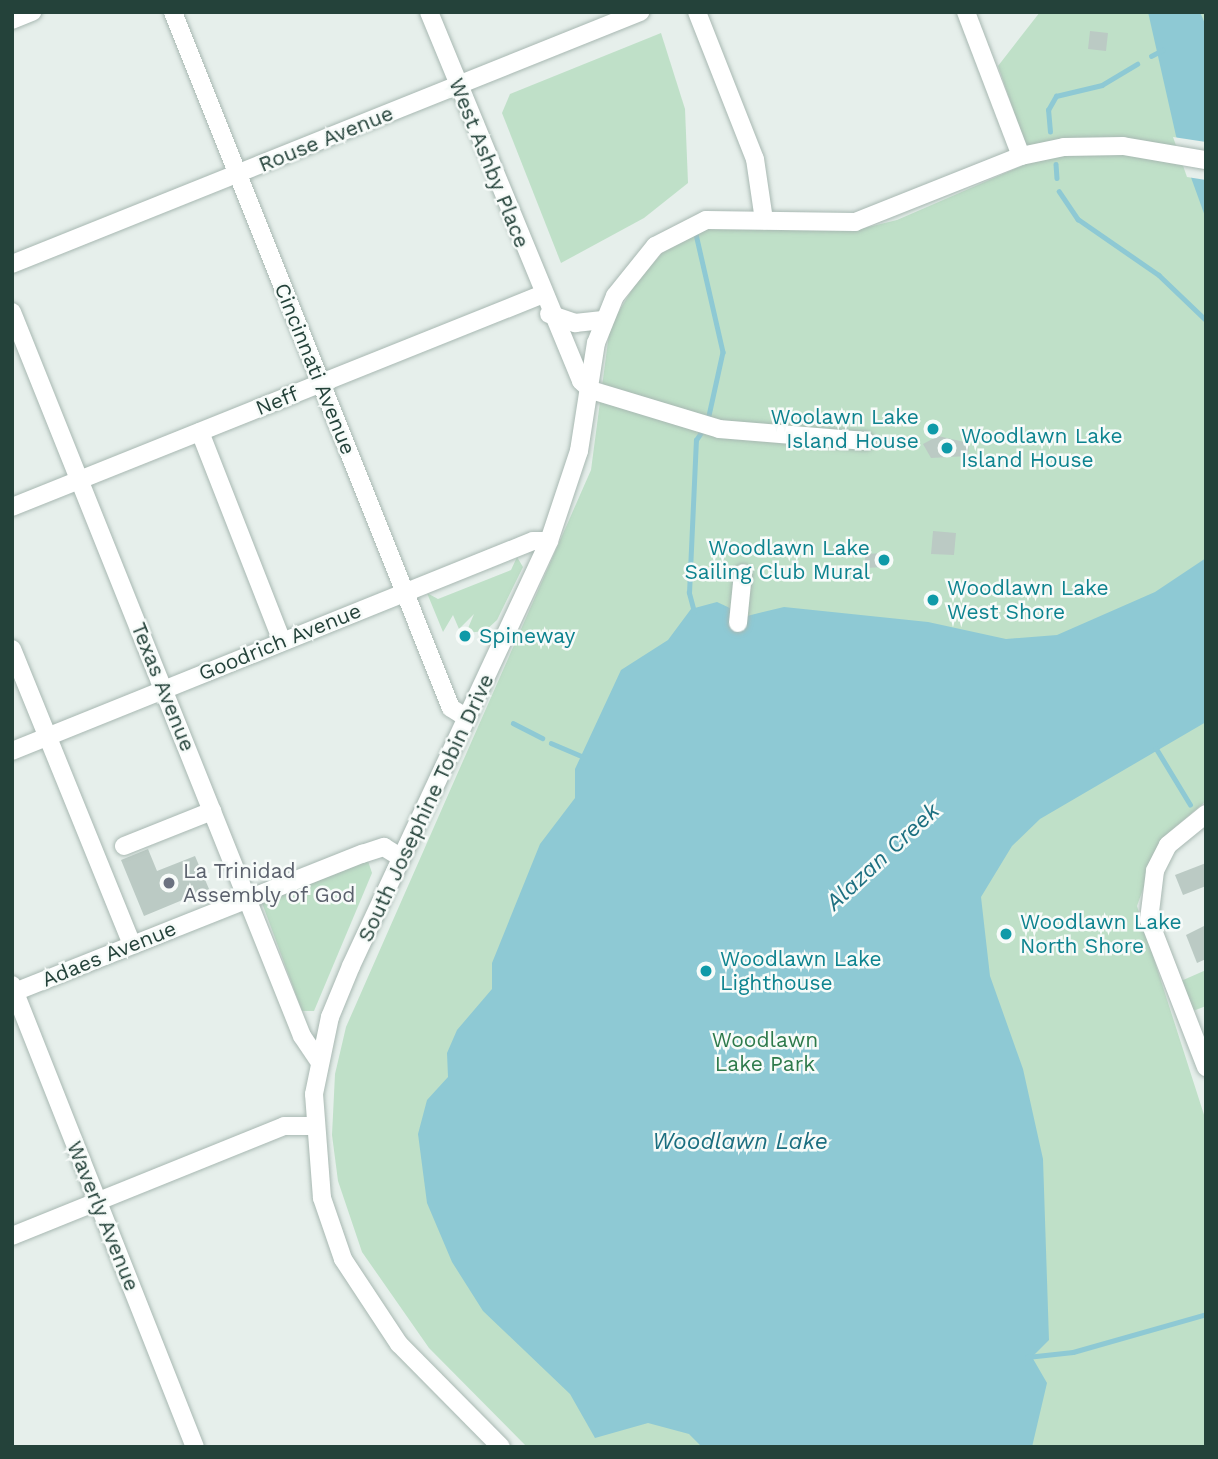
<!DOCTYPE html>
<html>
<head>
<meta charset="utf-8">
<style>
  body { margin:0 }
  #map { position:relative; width:1218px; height:1459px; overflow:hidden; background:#e6efeb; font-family:"Work Sans",sans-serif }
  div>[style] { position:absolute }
  .green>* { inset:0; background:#bfe0c8 }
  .water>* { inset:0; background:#8ec9d4 }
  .pier>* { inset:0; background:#e6efeb }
  .stream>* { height:4.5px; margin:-2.25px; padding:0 2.25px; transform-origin:2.25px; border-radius:2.25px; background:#8ec9d4 }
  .building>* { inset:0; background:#bbcac4 }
  .roads { filter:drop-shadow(0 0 2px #a8b8b2) drop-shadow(0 0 2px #a8b8b2) }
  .minor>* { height:18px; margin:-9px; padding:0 9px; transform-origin:9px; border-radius:9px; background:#fff }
  .dots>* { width:19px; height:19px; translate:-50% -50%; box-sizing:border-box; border:4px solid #f7fbf9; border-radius:50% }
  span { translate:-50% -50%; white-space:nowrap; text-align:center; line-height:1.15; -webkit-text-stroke:5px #f7fbf9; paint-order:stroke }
  .street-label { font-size:21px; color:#24423a }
  .culture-label { font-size:21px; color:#0d838f }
  .right { translate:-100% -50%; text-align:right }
  .left { translate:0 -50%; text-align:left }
  .worship-label { font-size:21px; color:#5b616d }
  .park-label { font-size:21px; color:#2d7a4b }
  .water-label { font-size:23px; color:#1c6f80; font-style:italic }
  .frame { position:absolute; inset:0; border:14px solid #24423a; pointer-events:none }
</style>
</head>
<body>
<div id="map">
  <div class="green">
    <i style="clip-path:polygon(1040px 12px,1206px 12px,1206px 801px,1161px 839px,1137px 906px,1206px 1121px,1206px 1447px,527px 1447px,429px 1348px,362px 1252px,338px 1181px,332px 1135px,335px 1074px,346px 1027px,591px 470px,610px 326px,636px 283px,662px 253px,706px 228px,856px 230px,897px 220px,1024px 165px,1022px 135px,998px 66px)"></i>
    <i style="clip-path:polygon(661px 33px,685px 109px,688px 183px,644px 218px,561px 263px,502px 113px,510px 94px)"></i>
    <i style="clip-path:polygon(517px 557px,523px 567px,497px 620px,485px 631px,466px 633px,474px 614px,459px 629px,453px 615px,443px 632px,427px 593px,438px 599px,511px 570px)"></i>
    <i style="clip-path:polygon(368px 861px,372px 873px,314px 1011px,302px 1011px,262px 903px)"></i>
    <i style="clip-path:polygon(1206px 970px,1206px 1006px,1193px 1011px,1181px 981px)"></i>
  </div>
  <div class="water">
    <i style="clip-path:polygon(1148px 12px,1200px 12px,1206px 26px,1206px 219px,1176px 136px)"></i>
    <i style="clip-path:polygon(1206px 558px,1206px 722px,1040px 819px,1012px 846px,981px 897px,990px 976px,1023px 1069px,1043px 1159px,1049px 1340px,1032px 1357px,1047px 1383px,1032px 1447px,702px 1447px,689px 1434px,648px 1423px,595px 1438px,570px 1394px,483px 1311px,452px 1262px,427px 1203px,418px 1134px,427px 1100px,448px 1077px,447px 1053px,457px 1030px,492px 989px,492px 963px,540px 844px,575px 798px,575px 769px,621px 670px,668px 640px,691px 609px,717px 602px,747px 616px,784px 607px,928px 622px,1006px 639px,1057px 635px,1155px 592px)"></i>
  </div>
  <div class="pier">
    <i style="clip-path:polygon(1173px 137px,1206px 142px,1206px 180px,1187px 177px)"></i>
  </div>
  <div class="stream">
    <i style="left:1151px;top:56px;width:13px;rotate:-27deg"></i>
    <i style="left:1050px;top:132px;width:22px;rotate:-95deg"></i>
    <i style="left:1048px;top:110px;width:16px;rotate:-60deg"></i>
    <i style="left:1056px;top:96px;width:47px;rotate:-13.4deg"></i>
    <i style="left:1102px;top:85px;width:41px;rotate:-31deg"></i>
    <i style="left:1056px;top:164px;width:14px;rotate:86deg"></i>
    <i style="left:1059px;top:191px;width:34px;rotate:56deg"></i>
    <i style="left:1078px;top:219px;width:98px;rotate:34.7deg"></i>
    <i style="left:1159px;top:275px;width:65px;rotate:43.8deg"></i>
    <i style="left:696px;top:234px;width:121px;rotate:77.1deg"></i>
    <i style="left:723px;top:352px;width:70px;rotate:102.4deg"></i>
    <i style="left:694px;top:612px;width:20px;rotate:-105deg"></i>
    <i style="left:689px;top:593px;width:153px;rotate:-87.4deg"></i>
    <i style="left:696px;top:440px;width:14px;rotate:-56deg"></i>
    <i style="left:513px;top:723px;width:33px;rotate:27deg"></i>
    <i style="left:551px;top:743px;width:34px;rotate:23deg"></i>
    <i style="left:1156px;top:748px;width:66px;rotate:58.7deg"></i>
    <i style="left:1027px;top:1357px;width:46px;rotate:-6.2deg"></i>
    <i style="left:1073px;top:1352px;width:138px;rotate:-15.9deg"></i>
  </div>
  <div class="building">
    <i style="clip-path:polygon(1090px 31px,1108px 33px,1106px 51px,1088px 49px)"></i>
    <i style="clip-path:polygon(938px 436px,969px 443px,968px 456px,931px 458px,923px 444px)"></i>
    <i style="clip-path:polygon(933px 531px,956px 533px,954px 555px,931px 554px)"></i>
    <i style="clip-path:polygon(884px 553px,885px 567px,865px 568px,865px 554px)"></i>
    <i style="clip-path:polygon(148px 849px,157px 871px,195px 856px,209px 889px,144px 916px,121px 860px)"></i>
    <i style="clip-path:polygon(1206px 863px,1206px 886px,1183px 895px,1175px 875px)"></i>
    <i style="clip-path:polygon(1206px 925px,1206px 959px,1197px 963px,1186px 935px)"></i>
  </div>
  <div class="roads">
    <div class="minor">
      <i style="left:173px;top:12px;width:749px;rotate:68.23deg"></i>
      <i style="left:451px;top:708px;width:19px;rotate:32deg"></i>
      <i style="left:429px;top:12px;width:399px;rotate:67.6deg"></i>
      <i style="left:581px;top:381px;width:13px;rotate:42deg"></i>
      <i style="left:591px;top:390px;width:134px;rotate:16.9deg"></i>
      <i style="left:719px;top:429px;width:147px;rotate:4.7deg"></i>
      <i style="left:697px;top:12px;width:158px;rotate:68.5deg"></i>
      <i style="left:755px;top:159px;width:62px;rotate:81.6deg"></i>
      <i style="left:966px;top:12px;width:154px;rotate:69.1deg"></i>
      <i style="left:12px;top:20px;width:22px;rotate:-22deg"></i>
      <i style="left:12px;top:264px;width:677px;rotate:-21.86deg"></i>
      <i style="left:12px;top:312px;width:780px;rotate:68.17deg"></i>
      <i style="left:302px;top:1036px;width:29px;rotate:56deg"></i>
      <i style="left:549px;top:314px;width:28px;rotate:19deg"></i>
      <i style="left:575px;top:323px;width:28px;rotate:-6deg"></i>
      <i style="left:200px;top:432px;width:225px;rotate:68.6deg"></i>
      <i style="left:12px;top:507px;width:570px;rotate:-21.84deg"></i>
      <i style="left:738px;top:623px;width:50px;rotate:-84.3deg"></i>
      <i style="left:12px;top:649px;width:319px;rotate:67.9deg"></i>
      <i style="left:12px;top:751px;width:562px;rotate:-21.95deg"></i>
      <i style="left:533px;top:541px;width:16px"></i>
      <i style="left:1206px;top:814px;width:49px;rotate:140.8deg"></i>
      <i style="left:1168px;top:845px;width:29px;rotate:117deg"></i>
      <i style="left:1155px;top:871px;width:49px;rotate:97deg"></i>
      <i style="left:1149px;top:920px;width:158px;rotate:68.8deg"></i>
      <i style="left:124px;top:846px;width:95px;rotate:-21.7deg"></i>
      <i style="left:12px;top:985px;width:497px;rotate:68.4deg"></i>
      <i style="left:12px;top:993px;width:377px;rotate:-21.7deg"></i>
      <i style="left:362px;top:854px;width:23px;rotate:-18deg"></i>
      <i style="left:384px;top:847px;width:19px;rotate:32deg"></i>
      <i style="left:12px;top:1236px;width:293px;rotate:-22deg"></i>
      <i style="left:284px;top:1126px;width:29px"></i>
      <i style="left:501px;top:1447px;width:145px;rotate:-134.7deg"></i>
      <i style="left:399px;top:1344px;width:102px;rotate:-123.4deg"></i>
      <i style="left:343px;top:1259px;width:65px;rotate:-109deg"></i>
      <i style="left:322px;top:1198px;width:104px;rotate:-94.4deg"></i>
      <i style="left:314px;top:1094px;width:79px;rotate:-78.3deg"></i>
      <i style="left:330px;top:1017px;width:55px;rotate:-67.6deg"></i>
      <i style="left:351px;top:966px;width:469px;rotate:-65deg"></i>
      <i style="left:549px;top:541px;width:95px;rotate:-71.6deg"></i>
      <i style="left:579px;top:451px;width:109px;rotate:-81.1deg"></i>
      <i style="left:596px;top:343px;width:51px;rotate:-68deg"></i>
      <i style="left:615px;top:296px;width:64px;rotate:-51.3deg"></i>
      <i style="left:655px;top:246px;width:57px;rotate:-27deg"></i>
      <i style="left:706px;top:220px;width:149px;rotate:0.8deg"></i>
      <i style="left:855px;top:222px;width:179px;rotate:-21.7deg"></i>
      <i style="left:1021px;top:156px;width:44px;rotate:-11.8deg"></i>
      <i style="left:1064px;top:147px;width:59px;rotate:-1deg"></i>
      <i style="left:1123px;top:146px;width:84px;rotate:9.6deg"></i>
    </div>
  </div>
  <div class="dots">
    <i style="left:933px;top:429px;background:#0f9aa8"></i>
    <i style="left:947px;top:448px;background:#0f9aa8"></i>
    <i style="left:884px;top:560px;background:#0f9aa8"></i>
    <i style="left:933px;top:600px;background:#0f9aa8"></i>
    <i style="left:465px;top:636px;background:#0f9aa8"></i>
    <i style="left:169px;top:883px;background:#6b7280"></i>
    <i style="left:1006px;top:934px;background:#0f9aa8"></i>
    <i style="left:706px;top:971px;background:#0f9aa8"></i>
  </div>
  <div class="street-label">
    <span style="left:326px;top:139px;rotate:-22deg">Rouse Avenue</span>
    <span style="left:489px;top:163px;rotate:68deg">West Ashby Place</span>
    <span style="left:315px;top:369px;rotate:68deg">Cincinnati Avenue</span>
    <span style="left:277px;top:401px;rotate:-22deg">Neff</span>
    <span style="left:280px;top:642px;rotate:-22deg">Goodrich Avenue</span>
    <span style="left:163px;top:687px;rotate:68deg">Texas Avenue</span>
    <span style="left:426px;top:808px;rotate:-65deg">South Josephine Tobin Drive</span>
    <span style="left:109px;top:954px;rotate:-22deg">Adaes Avenue</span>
    <span style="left:103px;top:1216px;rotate:68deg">Waverly Avenue</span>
  </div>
  <div class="culture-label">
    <span class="right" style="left:919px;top:429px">Woolawn Lake<br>Island House</span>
    <span class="left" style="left:961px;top:448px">Woodlawn Lake<br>Island House</span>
    <span class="right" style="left:870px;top:560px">Woodlawn Lake<br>Sailing Club Mural</span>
    <span class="left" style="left:947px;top:600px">Woodlawn Lake<br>West Shore</span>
    <span class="left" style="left:479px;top:636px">Spineway</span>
    <span class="left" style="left:1020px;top:934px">Woodlawn Lake<br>North Shore</span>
    <span class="left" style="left:720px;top:971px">Woodlawn Lake<br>Lighthouse</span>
  </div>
  <div class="worship-label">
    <span class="left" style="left:183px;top:883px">La Trinidad<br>Assembly of God</span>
  </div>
  <div class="park-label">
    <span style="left:765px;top:1052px">Woodlawn<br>Lake Park</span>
  </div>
  <div class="water-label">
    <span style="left:883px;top:857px;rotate:-43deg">Alazan Creek</span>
    <span style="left:740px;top:1142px">Woodlawn Lake</span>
  </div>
  <div class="frame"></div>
</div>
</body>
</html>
